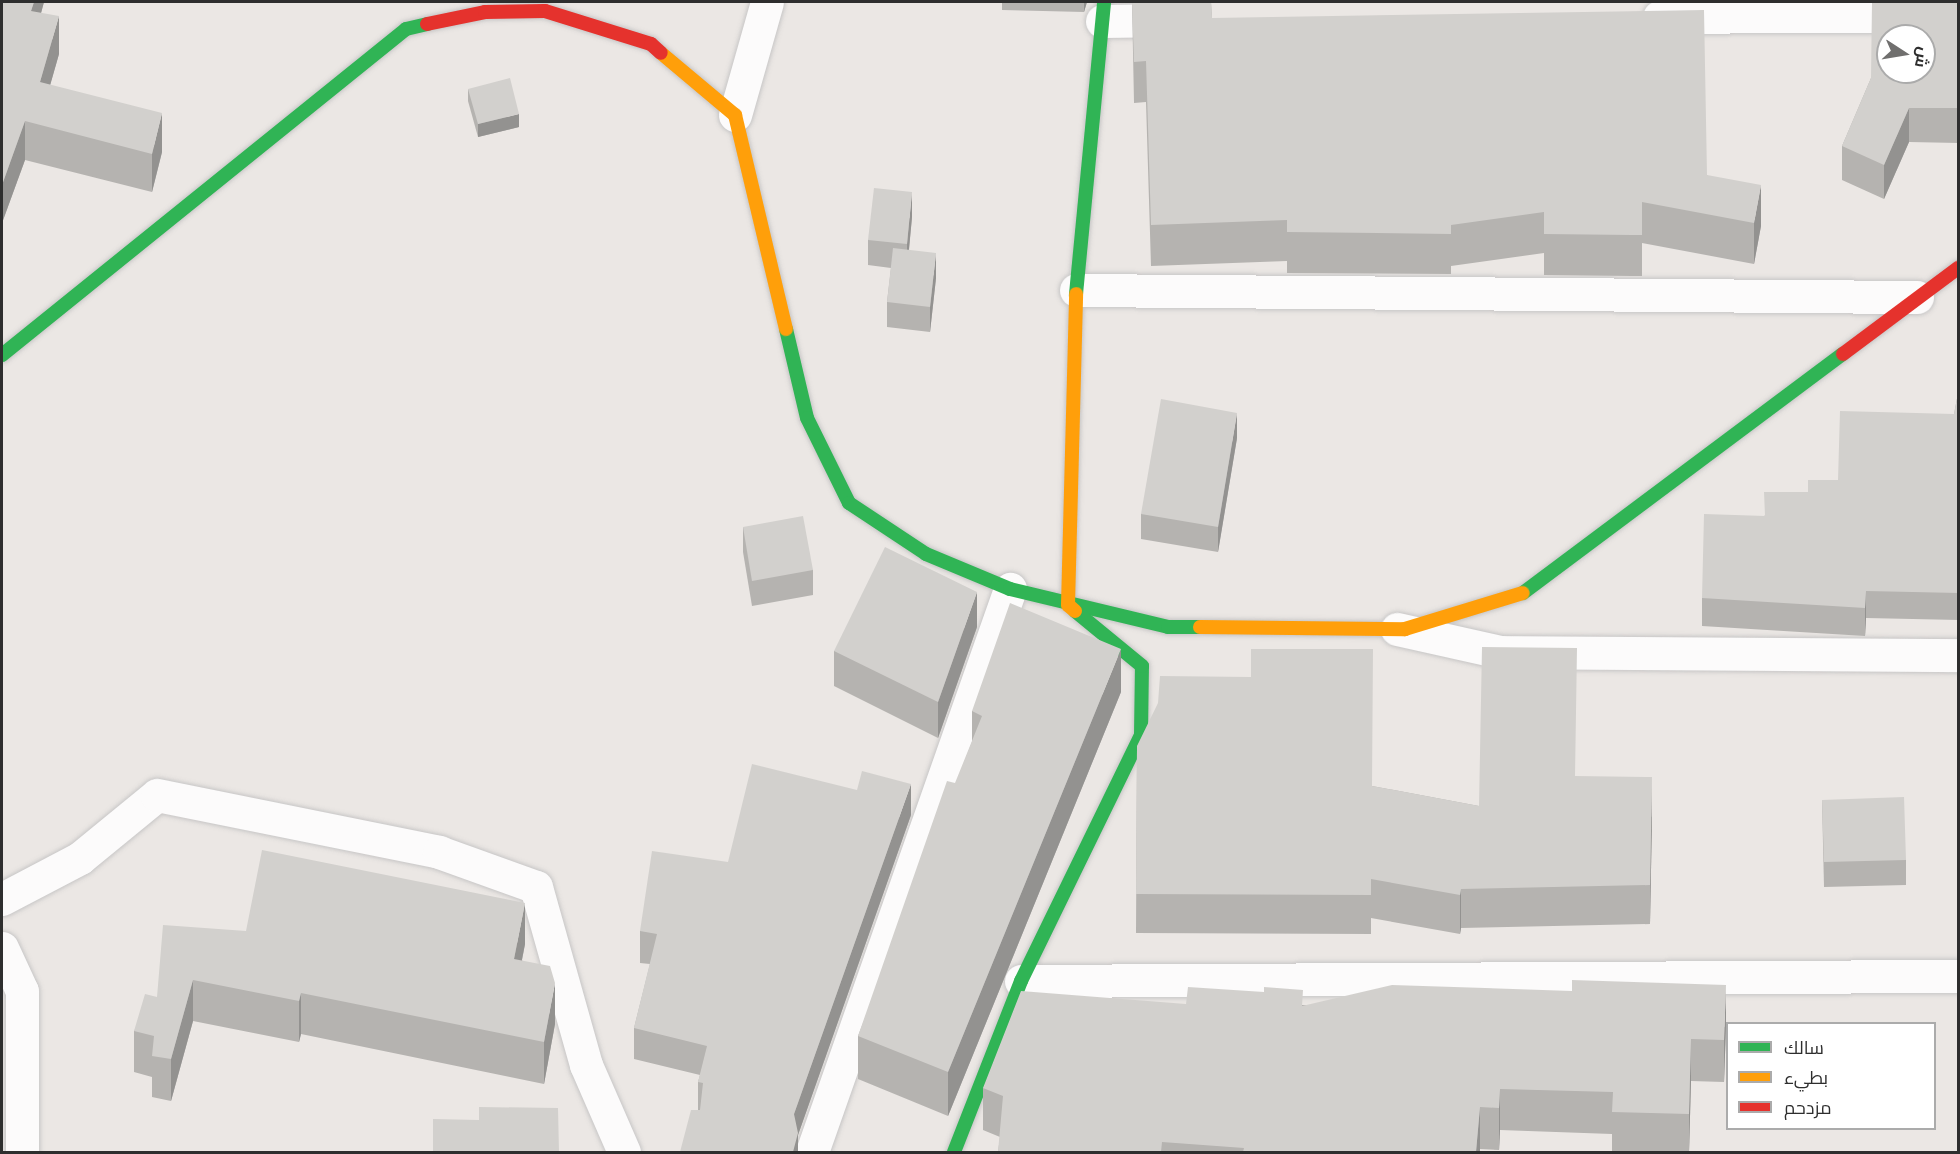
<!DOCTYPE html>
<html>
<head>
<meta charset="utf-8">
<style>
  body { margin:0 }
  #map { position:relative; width:1960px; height:1154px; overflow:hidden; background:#ebe7e4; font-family:"Alegreya Sans",Cairo,sans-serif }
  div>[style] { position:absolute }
  .roads { filter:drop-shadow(0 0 2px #c7c6c6) drop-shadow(0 0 2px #c7c6c6) }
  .street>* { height:33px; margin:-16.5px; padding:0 16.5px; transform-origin:16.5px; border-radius:16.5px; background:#fcfbfb }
  .fast>* { height:14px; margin:-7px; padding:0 7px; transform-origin:7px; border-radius:7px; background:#30b455 }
  .slow>* { height:14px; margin:-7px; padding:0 7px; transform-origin:7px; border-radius:7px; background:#ff9f0a }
  .jam>* { height:14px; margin:-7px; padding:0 7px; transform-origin:7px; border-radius:7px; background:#e5322d }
  .wall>* { inset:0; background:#b5b3b0 }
  .shaded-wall>* { inset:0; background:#939290 }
  .building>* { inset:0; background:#d2d0cd }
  span { translate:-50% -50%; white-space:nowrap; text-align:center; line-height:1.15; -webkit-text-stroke:4.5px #fff; paint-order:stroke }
  .frame { position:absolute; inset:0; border:3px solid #2e2e2e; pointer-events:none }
  .legend { position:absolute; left:1726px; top:1022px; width:210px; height:108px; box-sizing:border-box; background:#fff; border:2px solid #ababab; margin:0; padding:8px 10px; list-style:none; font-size:18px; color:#2e2e2e }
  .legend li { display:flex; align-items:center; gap:12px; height:30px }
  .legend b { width:30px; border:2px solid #ababab }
  .north { position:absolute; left:1876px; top:24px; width:60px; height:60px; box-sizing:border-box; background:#fff; border:2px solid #ababab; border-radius:50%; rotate:102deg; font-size:16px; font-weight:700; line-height:24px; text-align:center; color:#2e2e2e }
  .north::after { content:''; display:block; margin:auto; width:21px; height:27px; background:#706f6e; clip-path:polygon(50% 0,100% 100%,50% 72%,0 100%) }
</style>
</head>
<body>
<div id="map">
  <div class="roads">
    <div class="street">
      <i style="left:1659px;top:17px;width:299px;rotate:-0.4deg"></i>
      <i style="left:1102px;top:21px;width:74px;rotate:-0.8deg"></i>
      <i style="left:735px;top:115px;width:117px;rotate:-74.2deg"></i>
      <i style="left:1076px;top:290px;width:841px;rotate:0.48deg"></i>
      <i style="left:1397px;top:629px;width:106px;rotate:12.6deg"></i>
      <i style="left:1500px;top:652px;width:458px;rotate:0.4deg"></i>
      <i style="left:2px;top:899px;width:88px;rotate:-27.7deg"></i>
      <i style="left:80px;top:858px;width:99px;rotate:-39.3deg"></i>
      <i style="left:157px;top:795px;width:288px;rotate:11.4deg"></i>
      <i style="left:439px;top:852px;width:103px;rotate:19.8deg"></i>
      <i style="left:536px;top:887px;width:185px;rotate:74.3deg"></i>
      <i style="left:586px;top:1065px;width:95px;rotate:66.4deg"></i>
      <i style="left:2px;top:948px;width:47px;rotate:65.1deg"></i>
      <i style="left:22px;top:991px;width:161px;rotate:90deg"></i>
      <i style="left:1021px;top:981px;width:937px;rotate:-0.31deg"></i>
      <i style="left:812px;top:1152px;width:597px;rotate:-70.62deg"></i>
    </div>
    <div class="fast">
      <i style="left:1076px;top:294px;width:293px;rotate:-84.5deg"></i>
      <i style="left:786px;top:329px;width:91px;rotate:76.7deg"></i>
      <i style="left:807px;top:418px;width:95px;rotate:63.7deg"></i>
      <i style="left:849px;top:503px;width:92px;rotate:33.5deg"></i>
      <i style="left:926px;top:554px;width:91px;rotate:22.6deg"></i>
      <i style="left:1010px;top:589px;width:163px;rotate:13.5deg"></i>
      <i style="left:1168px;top:627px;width:32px"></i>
      <i style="left:2px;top:355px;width:519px;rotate:-38.9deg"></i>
      <i style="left:406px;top:29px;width:22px;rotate:-13deg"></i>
      <i style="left:1523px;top:593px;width:399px;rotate:-36.8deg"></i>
      <i style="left:954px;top:1152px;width:184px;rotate:-68.6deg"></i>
      <i style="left:1021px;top:981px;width:274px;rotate:-64deg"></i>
      <i style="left:1141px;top:735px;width:69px;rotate:-89.2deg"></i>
      <i style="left:1142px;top:666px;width:87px;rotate:-140.6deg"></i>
    </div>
    <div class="slow">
      <i style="left:661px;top:53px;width:97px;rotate:40deg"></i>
      <i style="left:735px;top:115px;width:220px;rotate:76.6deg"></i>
      <i style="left:1075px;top:611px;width:9px;rotate:-139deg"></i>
      <i style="left:1068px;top:605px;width:311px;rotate:-88.5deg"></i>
      <i style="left:1200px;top:627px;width:205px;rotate:0.6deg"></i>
      <i style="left:1405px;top:629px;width:123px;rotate:-17deg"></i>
    </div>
    <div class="jam">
      <i style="left:427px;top:24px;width:59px;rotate:-11.7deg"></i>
      <i style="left:485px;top:12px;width:60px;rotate:-1deg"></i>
      <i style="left:545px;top:11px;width:111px;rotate:17.3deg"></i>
      <i style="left:651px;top:44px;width:13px;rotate:42deg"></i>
      <i style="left:1843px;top:354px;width:144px;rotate:-36.8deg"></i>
    </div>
  </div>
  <div class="wall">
    <i style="clip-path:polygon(2px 2px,44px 2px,41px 13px,59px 54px,50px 85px,162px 152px,152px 192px,25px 160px,2px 223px)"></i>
    <i style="clip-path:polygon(1002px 2px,1087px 2px,1084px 12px,1002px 10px)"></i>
    <i style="clip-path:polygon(1122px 2px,1211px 2px,1212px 18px,1707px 175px,1761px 226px,1754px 264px,1642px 243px,1642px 276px,1544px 275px,1544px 253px,1451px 266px,1451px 274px,1287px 273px,1287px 261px,1151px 266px,1146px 102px,1134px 103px,1132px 2px)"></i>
    <i style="clip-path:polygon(1959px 2px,1959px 143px,1909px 142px,1884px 199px,1842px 180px,1842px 146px,1871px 78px)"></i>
    <i style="clip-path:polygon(468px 89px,519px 127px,478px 137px,468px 101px)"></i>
    <i style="clip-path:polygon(912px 217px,909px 250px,936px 278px,930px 332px,887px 327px,887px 302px,891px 268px,868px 265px,868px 240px)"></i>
    <i style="clip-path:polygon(1959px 388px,1959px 620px,1866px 618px,1865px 636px,1702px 626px,1702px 598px,1764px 516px,1808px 492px,1838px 480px,1954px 414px)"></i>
    <i style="clip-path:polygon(1237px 438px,1218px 552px,1141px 539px,1141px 514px)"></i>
    <i style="clip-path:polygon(743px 527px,813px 570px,813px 595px,752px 606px,743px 552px)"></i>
    <i style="clip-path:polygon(977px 627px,938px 738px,834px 686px,834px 651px)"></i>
    <i style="clip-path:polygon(1251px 649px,1372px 786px,1479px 806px,1576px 776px,1652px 817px,1650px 924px,1461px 928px,1460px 934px,1371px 918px,1371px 934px,1136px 933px,1137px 746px,1251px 677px)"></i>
    <i style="clip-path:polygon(1121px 692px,948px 1116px,858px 1079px,858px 1036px,972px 742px,972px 711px)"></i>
    <i style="clip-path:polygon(1822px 800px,1906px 860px,1906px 885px,1824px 887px)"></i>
    <i style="clip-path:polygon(911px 815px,798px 1135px,798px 1152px,698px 1110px,698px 1082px,700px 1075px,634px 1059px,634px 1028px,650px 964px,640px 963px,640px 931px,728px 862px)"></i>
    <i style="clip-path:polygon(246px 931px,525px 944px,522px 960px,555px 1024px,544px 1084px,301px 1034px,299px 1042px,193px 1021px,171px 1101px,152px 1097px,152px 1077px,134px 1072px,134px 1031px,157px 997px)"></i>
    <i style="clip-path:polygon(1186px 1004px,1303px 1005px,1726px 1027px,1724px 1082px,1691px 1081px,1689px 1152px,1612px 1152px,1612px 1134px,1500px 1130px,1499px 1150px,1480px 1149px,1480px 1152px,998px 1152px,1000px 1137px,983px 1130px,983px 1088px)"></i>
  </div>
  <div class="shaded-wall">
    <i style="clip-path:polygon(34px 2px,44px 2px,31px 50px,31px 11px)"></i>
    <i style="clip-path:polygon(1084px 2px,1087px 2px,1084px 12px)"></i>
    <i style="clip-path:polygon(59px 16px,59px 54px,40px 121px,40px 82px)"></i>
    <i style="clip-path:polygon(1909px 108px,1909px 142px,1884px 199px,1884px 165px)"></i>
    <i style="clip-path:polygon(162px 113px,162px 152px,152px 192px,152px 154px)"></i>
    <i style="clip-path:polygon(519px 114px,519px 127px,478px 137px,478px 124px)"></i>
    <i style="clip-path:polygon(25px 121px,25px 160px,2px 223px,2px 185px)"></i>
    <i style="clip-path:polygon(1761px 185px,1761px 226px,1754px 264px,1754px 223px)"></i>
    <i style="clip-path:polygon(912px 192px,912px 217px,907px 269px,907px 244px)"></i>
    <i style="clip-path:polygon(936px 253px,936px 278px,930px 332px,930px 307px)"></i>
    <i style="clip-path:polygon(1237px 413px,1237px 438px,1218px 552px,1218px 527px)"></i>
    <i style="clip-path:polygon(1866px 591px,1866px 618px,1865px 636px,1865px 608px)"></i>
    <i style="clip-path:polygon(977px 592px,977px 627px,938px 738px,938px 702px)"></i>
    <i style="clip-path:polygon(1121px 649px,1121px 692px,948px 1116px,948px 1072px)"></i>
    <i style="clip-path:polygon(1652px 777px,1652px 817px,1650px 924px,1650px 885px)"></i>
    <i style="clip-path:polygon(911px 784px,911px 815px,798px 1135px,798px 1152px,793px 1152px,794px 1114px)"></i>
    <i style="clip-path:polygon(1461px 889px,1461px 928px,1460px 934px,1460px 895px)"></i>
    <i style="clip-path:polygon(525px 903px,525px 944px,514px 1000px,514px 959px)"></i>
    <i style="clip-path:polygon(193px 980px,193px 1021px,171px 1101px,171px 1059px)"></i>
    <i style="clip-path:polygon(555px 983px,555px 1024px,544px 1084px,544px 1042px)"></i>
    <i style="clip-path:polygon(1726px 985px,1726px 1027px,1724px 1082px,1724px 1040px)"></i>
    <i style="clip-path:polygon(301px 993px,301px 1034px,299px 1042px,299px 1001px)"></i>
    <i style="clip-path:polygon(1691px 1039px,1691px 1081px,1689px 1152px,1689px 1114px)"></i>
    <i style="clip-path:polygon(1500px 1089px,1500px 1130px,1499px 1150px,1499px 1108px)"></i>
    <i style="clip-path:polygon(1480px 1107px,1480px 1152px,1476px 1152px)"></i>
  </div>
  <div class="building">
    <i style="clip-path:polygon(2px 2px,34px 2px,31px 11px,59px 16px,40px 82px,162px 113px,152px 154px,25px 121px,2px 185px)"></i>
    <i style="clip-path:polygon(1132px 2px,1211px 2px,1212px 18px,1704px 10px,1707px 175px,1761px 185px,1754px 223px,1642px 202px,1642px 235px,1544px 234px,1544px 212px,1451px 225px,1451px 234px,1287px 232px,1287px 220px,1151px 225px,1146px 61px,1134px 62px)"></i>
    <i style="clip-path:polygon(evenodd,1872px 2px,1959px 2px,1959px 108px,1909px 108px,1884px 165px,1842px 146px,1871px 78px,1872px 2px,1888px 36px,1924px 36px,1924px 72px,1888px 72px,1888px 36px)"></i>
    <i style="clip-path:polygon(510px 78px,519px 114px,478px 124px,468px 89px)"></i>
    <i style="clip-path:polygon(874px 188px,912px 192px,907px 244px,868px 240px)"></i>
    <i style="clip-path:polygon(893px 248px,936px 253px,930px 307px,887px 302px)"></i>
    <i style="clip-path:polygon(1959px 388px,1959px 593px,1866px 591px,1865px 608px,1702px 598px,1704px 514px,1765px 516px,1764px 492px,1808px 492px,1808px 480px,1838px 480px,1840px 411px,1954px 414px)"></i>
    <i style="clip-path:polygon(1161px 399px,1237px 413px,1218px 527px,1141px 514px)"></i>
    <i style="clip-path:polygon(803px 516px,813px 570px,752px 581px,743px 527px)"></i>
    <i style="clip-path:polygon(885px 547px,977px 592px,938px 702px,834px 651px)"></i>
    <i style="clip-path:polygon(1010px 603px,1121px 649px,948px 1072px,858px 1036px,947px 781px,955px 783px,982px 716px,972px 711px)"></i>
    <i style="clip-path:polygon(1482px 647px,1577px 648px,1575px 776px,1652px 777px,1650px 885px,1461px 889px,1460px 895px,1371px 879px,1371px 895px,1136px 894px,1137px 746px,1158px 703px,1160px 676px,1251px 677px,1251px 649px,1373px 649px,1372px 786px,1479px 806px)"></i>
    <i style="clip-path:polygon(752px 764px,857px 790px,862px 771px,911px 784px,794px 1114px,798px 1133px,793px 1152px,680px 1152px,691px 1110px,700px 1110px,703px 1083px,698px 1082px,707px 1046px,634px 1028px,657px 934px,640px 931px,652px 851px,728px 862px)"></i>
    <i style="clip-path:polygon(1904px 797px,1906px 860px,1824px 862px,1822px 800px)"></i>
    <i style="clip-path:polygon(262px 850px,525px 903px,514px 959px,550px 966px,555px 983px,544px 1042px,301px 993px,299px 1001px,193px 980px,171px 1059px,152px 1056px,154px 1036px,134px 1031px,145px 994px,157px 997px,163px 925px,246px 931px)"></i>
    <i style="clip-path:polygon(1572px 980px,1726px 985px,1724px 1040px,1691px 1039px,1689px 1114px,1612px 1112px,1613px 1092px,1500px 1089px,1499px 1108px,1480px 1107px,1476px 1152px,1243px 1152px,1244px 1148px,1162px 1142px,1161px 1152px,998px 1152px,1003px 1096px,983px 1088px,1021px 991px,1186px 1004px,1188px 987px,1264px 992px,1264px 987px,1303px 990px,1302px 1006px,1392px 985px,1572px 991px)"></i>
    <i style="clip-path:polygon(479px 1107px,558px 1108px,559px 1152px,433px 1152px,433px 1119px,479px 1120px)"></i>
  </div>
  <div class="frame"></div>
  <ul class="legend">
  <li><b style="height:8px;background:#30b455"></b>سالك</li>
  <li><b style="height:8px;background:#ff9f0a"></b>بطيء</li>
  <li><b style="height:8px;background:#e5322d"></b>مزدحم</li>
  </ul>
  <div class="north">ش</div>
</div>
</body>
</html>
